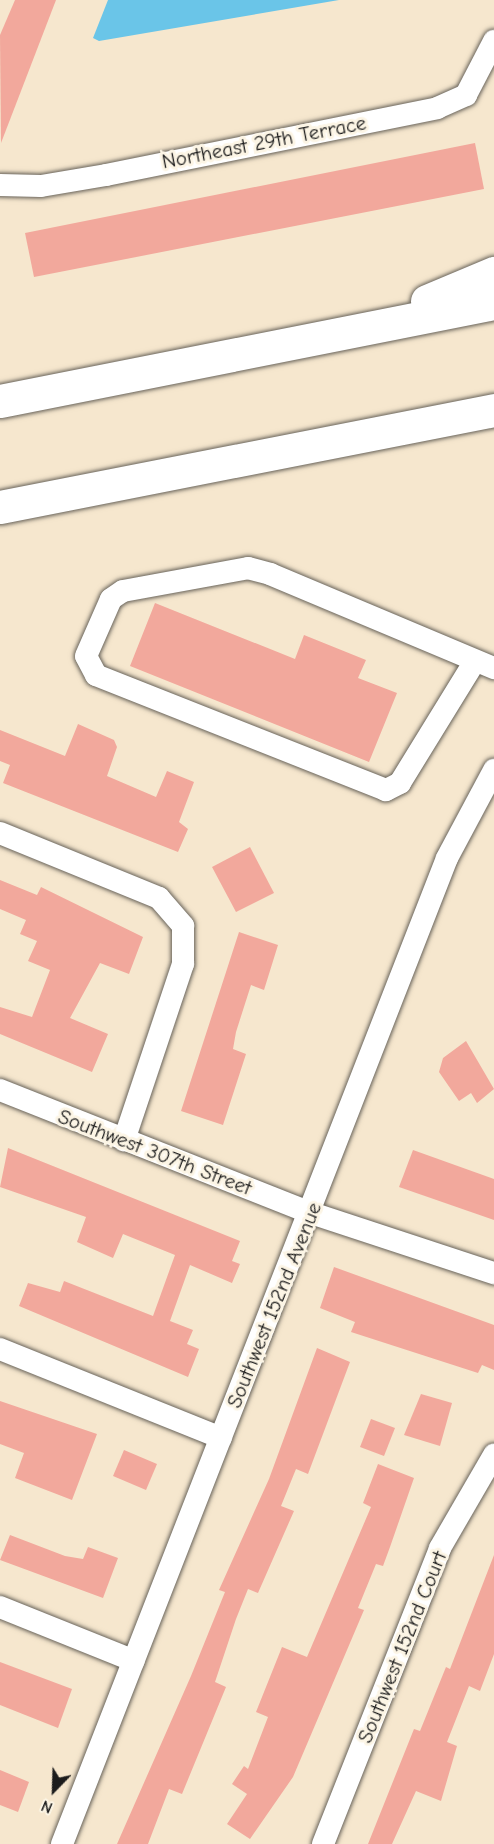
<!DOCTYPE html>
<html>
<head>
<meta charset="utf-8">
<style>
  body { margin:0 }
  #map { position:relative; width:494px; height:1844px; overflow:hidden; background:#f6e7ce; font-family:"Comic Neue",sans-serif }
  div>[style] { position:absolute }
  .water>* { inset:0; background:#6ac5e8 }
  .building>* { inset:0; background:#f2a89c }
  .roads { filter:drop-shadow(0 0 2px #68635a) drop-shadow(0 0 2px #68635a) }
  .minor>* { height:22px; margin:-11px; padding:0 11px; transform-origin:11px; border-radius:11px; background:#fff }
  .highway>* { height:33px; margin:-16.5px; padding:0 16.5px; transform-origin:16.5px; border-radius:16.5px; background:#fff }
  span { translate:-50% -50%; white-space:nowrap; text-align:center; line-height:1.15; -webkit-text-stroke:6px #fcf5e5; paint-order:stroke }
  .street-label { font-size:21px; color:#1c1c1c }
  .north { position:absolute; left:24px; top:1760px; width:60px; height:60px; -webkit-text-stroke:4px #fcf5e5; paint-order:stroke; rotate:203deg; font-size:16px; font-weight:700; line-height:24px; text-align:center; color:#1c1c1c }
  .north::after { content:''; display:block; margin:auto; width:21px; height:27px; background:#1c1c1c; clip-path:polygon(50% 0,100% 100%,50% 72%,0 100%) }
</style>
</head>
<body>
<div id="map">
  <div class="water">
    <i style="clip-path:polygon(108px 0,339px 0,99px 41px,93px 38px)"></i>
  </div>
  <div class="building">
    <i style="clip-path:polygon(15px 0,56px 0,1px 143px,0 35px)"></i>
    <i style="clip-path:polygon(475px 143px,484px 189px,34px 277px,25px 233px)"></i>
    <i style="clip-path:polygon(155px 603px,295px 659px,304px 635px,366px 660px,358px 678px,397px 693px,369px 762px,130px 666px)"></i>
    <i style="clip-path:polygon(78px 724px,114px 740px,117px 747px,107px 776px,156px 797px,167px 771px,194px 782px,179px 822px,188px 829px,178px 852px,3px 783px,10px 765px,0 761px,0 730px,65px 756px)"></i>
    <i style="clip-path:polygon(250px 847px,274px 893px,236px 912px,212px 867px)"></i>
    <i style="clip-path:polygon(0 880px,37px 895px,41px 887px,143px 937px,129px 974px,100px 963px,70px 1018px,108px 1034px,92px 1072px,0 1034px,0 1007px,32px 1017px,50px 970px,28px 961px,37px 941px,20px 934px,26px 920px,0 909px)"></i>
    <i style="clip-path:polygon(239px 932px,278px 945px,264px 990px,251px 985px,236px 1032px,233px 1049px,246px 1054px,223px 1125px,181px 1111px)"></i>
    <i style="clip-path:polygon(466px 1041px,494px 1089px,477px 1103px,471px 1093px,459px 1101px,439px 1072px,443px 1058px)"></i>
    <i style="clip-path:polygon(8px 1148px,240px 1241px,232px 1261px,240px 1264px,232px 1283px,190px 1265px,170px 1321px,193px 1330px,187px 1344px,199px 1349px,188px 1377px,19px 1306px,28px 1283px,60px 1292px,64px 1281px,153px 1316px,175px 1255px,123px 1234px,113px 1258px,77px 1242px,86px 1217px,0 1187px)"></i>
    <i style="clip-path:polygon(413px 1150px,494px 1179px,494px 1220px,399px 1187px)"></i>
    <i style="clip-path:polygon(334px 1267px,494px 1325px,494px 1370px,482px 1365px,478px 1373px,351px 1332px,355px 1322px,320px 1308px)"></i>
    <i style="clip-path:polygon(317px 1348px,350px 1362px,308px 1474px,296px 1469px,281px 1506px,294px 1511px,258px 1593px,248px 1589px,236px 1619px,215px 1682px,226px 1687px,182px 1794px,169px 1789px,148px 1844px,117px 1844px,191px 1676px,225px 1592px,219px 1590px,269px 1479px)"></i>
    <i style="clip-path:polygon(421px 1394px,452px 1403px,440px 1446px,404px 1435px)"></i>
    <i style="clip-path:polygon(0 1401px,97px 1434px,72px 1500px,15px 1478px,24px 1453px,0 1444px)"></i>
    <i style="clip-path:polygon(371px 1419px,395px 1428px,384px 1456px,360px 1447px)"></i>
    <i style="clip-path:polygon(124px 1450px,157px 1464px,146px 1490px,113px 1476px)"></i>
    <i style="clip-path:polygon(378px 1464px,414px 1478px,390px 1547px,383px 1566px,376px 1564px,358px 1608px,364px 1610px,293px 1777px,250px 1839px,227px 1824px,247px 1794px,232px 1784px,244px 1766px,248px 1769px,268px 1717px,256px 1712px,282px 1647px,307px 1657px,371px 1507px,363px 1503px)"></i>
    <i style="clip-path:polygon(10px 1535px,65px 1556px,83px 1559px,88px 1547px,118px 1558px,103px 1598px,0 1560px)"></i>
    <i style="clip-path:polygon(494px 1555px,494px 1654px,480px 1691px,469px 1686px,447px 1742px,457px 1746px,441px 1801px,416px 1791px,392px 1844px,368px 1844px,414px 1729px,420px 1731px,446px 1667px,450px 1669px)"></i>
    <i style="clip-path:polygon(0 1662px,72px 1689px,58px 1728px,0 1705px)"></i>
    <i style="clip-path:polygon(0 1770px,29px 1782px,18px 1812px,0 1805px)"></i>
  </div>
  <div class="roads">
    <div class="minor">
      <i style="left:0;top:185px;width:41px;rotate:1.4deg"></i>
      <i style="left:41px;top:186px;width:66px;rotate:-9.6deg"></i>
      <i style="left:106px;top:175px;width:338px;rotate:-11.4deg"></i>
      <i style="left:437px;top:108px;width:32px;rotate:-24deg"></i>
      <i style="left:466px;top:95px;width:61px;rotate:-62.6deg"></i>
      <i style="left:475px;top:661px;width:143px;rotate:121.6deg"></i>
      <i style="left:400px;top:783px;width:16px;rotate:153deg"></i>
      <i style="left:386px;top:790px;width:312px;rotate:-158.4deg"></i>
      <i style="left:96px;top:675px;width:21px;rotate:-118deg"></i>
      <i style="left:86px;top:656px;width:62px;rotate:-66.3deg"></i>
      <i style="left:111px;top:599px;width:14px;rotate:-34deg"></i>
      <i style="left:123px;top:591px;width:127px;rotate:-10.4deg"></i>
      <i style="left:248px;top:568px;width:23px;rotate:15deg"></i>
      <i style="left:270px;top:574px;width:243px;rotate:22.8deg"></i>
      <i style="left:0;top:833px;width:172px;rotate:22.2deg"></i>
      <i style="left:159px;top:898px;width:37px;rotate:49deg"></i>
      <i style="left:183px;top:926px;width:38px;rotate:90deg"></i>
      <i style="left:183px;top:964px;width:186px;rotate:108.5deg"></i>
      <i style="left:0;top:1090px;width:334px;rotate:21.6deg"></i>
      <i style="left:311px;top:1213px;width:193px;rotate:18.2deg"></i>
      <i style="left:0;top:1349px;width:238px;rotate:21.9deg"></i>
      <i style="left:0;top:1607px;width:144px;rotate:21.9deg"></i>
      <i style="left:62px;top:1844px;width:1058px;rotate:-68.67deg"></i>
      <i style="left:447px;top:858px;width:100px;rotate:-61.9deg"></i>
      <i style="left:323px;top:1844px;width:318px;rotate:-68.4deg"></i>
      <i style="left:440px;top:1548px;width:108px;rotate:-59.9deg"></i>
    </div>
    <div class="highway">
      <i style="left:427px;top:301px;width:73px;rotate:-22.7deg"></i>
      <i style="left:0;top:401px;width:504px;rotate:-11.22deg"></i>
      <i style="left:0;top:507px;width:503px;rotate:-11.11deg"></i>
    </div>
  </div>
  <div class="street-label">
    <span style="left:264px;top:142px;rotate:-11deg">Northeast 29th Terrace</span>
    <span style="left:155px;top:1152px;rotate:21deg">Southwest 307th Street</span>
    <span style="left:274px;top:1305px;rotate:-68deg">Southwest 152nd Avenue</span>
    <span style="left:402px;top:1647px;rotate:-68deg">Southwest 152nd Court</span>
  </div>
  <div class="north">N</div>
</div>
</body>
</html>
